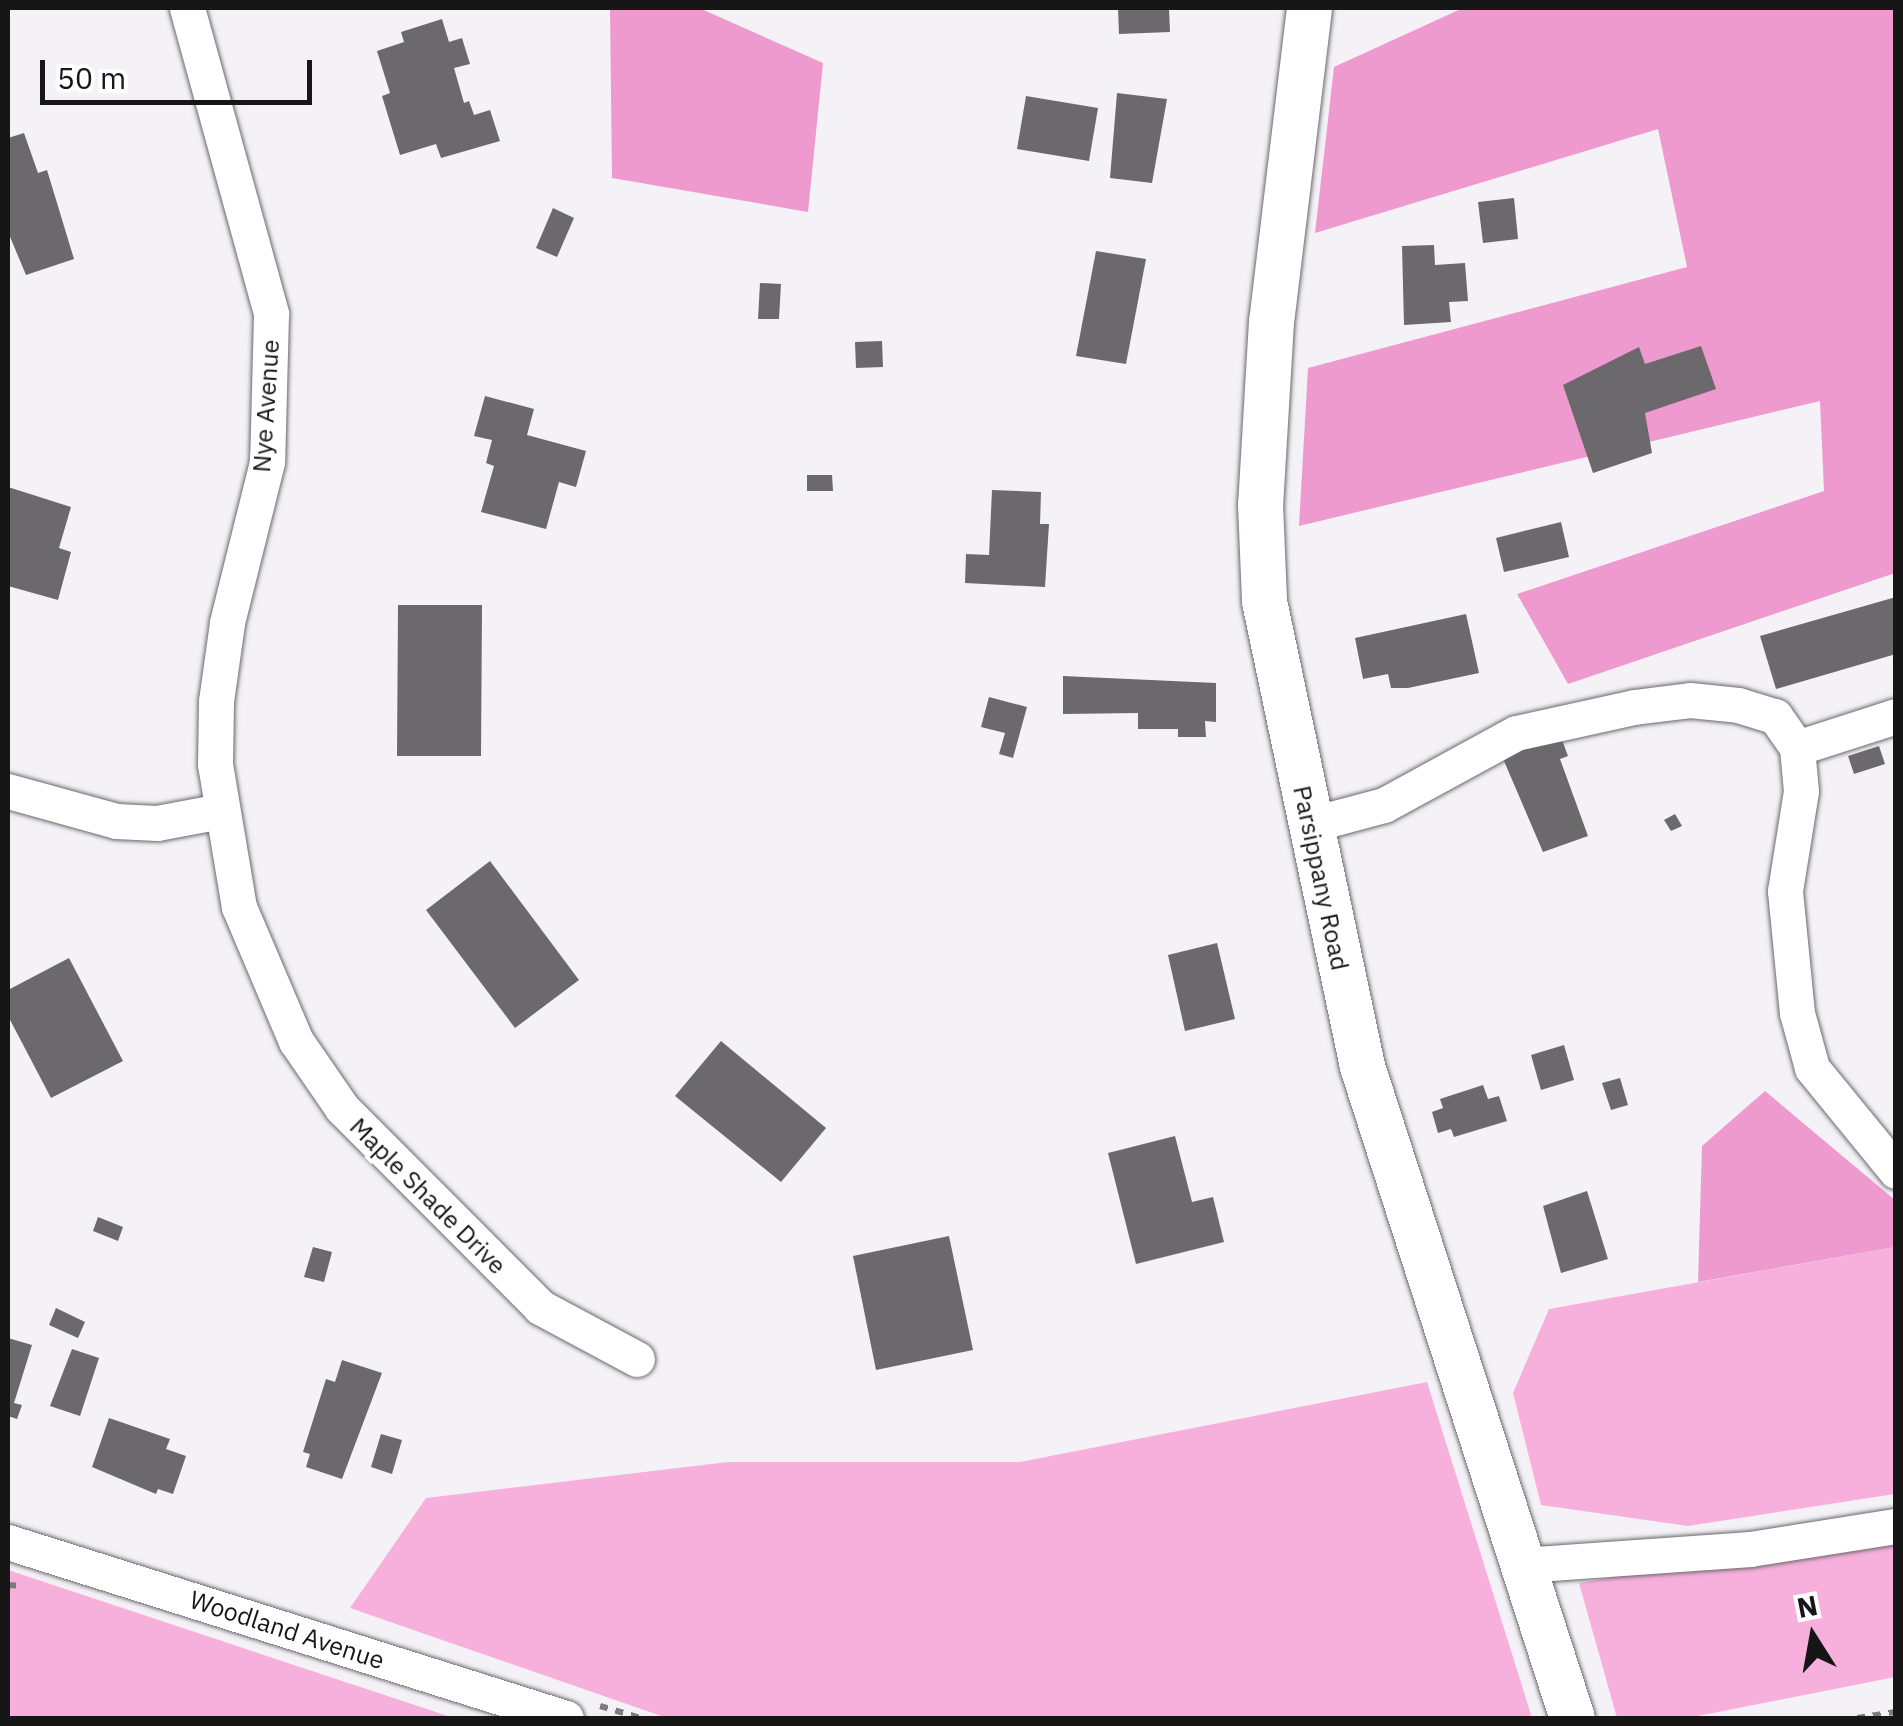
<!DOCTYPE html>
<html>
<head>
<meta charset="utf-8">
<style>
  body { margin:0 }
  #map { position:relative; width:1903px; height:1726px; overflow:hidden; background:#f4f2f7; font-family:"IBM Plex Sans",sans-serif }
  div>[style] { position:absolute }
  .green>* { inset:0; background:#f7b0dc }
  .forest>* { inset:0; background:#ee9acf }
  .building>* { inset:0; background:#6c696c }
  .path>* { height:6px; margin-top:-3px; transform-origin:0; background:repeating-linear-gradient(90deg,#7c7b7e 0 8px,transparent 0 16px) }
  .roads { filter:drop-shadow(0 0 2px #6b696d) drop-shadow(0 0 2px #6b696d) }
  .minor>* { height:35px; margin:-17.5px; padding:0 17.5px; transform-origin:17.5px; border-radius:17.5px; background:#fff }
  .major>* { height:45px; margin:-22.5px; padding:0 22.5px; transform-origin:22.5px; border-radius:22.5px; background:#fff }
  span { translate:-50% -50%; white-space:nowrap; text-align:center; line-height:1.15; -webkit-text-stroke:8px #fff; paint-order:stroke }
  .street-label { font-size:25px; color:#161617 }
  .frame { position:absolute; inset:0; border:10px solid #161617; pointer-events:none }
  .north { position:absolute; left:1763px; top:1586px; width:100px; height:100px; -webkit-text-stroke:8px #fff; paint-order:stroke; rotate:349deg; font-size:28px; font-weight:700; line-height:40px; text-align:center; color:#161617 }
  .north::after { content:''; display:block; margin:auto; width:35px; height:45px; background:#161617; clip-path:polygon(50% 0,100% 100%,50% 72%,0 100%) }
  .scale { position:absolute; left:40px; top:60px; width:272px; height:45px; box-sizing:border-box; border:5px solid #161617; border-top:0; padding-left:12px; font-size:30px; line-height:35px; white-space:nowrap; color:#161617; -webkit-text-stroke:8px #fff; paint-order:stroke }
</style>
</head>
<body>
<div id="map">
  <div class="green">
    <i style="clip-path:polygon(1895px 1247px,1895px 1494px,1688px 1526px,1541px 1505px,1513px 1393px,1549px 1309px)"></i>
    <i style="clip-path:polygon(1427px 1382px,1532px 1718px,667px 1718px,350px 1608px,426px 1498px,728px 1462px,1020px 1462px)"></i>
    <i style="clip-path:polygon(1895px 1529px,1895px 1677px,1688px 1718px,1617px 1718px,1579px 1583px)"></i>
    <i style="clip-path:polygon(8px 1570px,454px 1718px,8px 1718px)"></i>
  </div>
  <div class="forest">
    <i style="clip-path:polygon(610px 8px,699px 8px,823px 63px,808px 212px,612px 178px)"></i>
    <i style="clip-path:polygon(1463px 8px,1895px 8px,1895px 573px,1568px 684px,1517px 594px,1824px 491px,1820px 401px,1299px 526px,1308px 368px,1687px 267px,1658px 129px,1315px 233px,1334px 67px)"></i>
    <i style="clip-path:polygon(1765px 1091px,1895px 1200px,1895px 1247px,1698px 1282px,1702px 1146px)"></i>
  </div>
  <div class="building">
    <i style="clip-path:polygon(1118px 8px,1169px 8px,1170px 32px,1119px 34px)"></i>
    <i style="clip-path:polygon(442px 19px,449px 42px,462px 38px,470px 64px,454px 68px,464px 103px,469px 101px,474px 115px,490px 110px,500px 141px,441px 158px,436px 144px,400px 155px,382px 96px,390px 93px,377px 51px,404px 42px,401px 32px)"></i>
    <i style="clip-path:polygon(1117px 93px,1167px 99px,1152px 183px,1110px 178px)"></i>
    <i style="clip-path:polygon(1026px 96px,1098px 108px,1089px 161px,1017px 149px)"></i>
    <i style="clip-path:polygon(24px 133px,38px 173px,47px 170px,74px 259px,26px 275px,8px 232px,8px 138px)"></i>
    <i style="clip-path:polygon(1514px 198px,1518px 239px,1483px 243px,1478px 202px)"></i>
    <i style="clip-path:polygon(553px 208px,574px 218px,557px 257px,536px 248px)"></i>
    <i style="clip-path:polygon(1434px 245px,1435px 265px,1465px 263px,1468px 301px,1449px 302px,1451px 322px,1404px 325px,1402px 246px)"></i>
    <i style="clip-path:polygon(1096px 251px,1146px 259px,1126px 364px,1076px 356px)"></i>
    <i style="clip-path:polygon(760px 283px,781px 284px,779px 319px,758px 319px)"></i>
    <i style="clip-path:polygon(882px 341px,883px 367px,856px 368px,855px 342px)"></i>
    <i style="clip-path:polygon(1701px 346px,1716px 389px,1645px 413px,1652px 453px,1593px 473px,1563px 385px,1639px 347px,1645px 364px)"></i>
    <i style="clip-path:polygon(485px 396px,534px 409px,527px 435px,586px 451px,576px 487px,559px 482px,546px 529px,481px 512px,494px 466px,486px 463px,492px 440px,474px 436px)"></i>
    <i style="clip-path:polygon(807px 475px,832px 475px,833px 491px,807px 491px)"></i>
    <i style="clip-path:polygon(8px 487px,71px 507px,59px 548px,71px 552px,58px 600px,8px 586px)"></i>
    <i style="clip-path:polygon(992px 490px,1041px 492px,1040px 524px,1049px 524px,1045px 587px,965px 583px,966px 554px,989px 555px)"></i>
    <i style="clip-path:polygon(1561px 522px,1569px 557px,1504px 572px,1496px 538px)"></i>
    <i style="clip-path:polygon(1896px 597px,1896px 654px,1776px 689px,1760px 636px)"></i>
    <i style="clip-path:polygon(398px 605px,482px 605px,481px 756px,397px 756px)"></i>
    <i style="clip-path:polygon(1466px 614px,1479px 673px,1408px 688px,1391px 688px,1388px 674px,1363px 679px,1355px 638px)"></i>
    <i style="clip-path:polygon(1063px 676px,1216px 683px,1216px 722px,1205px 721px,1206px 737px,1178px 737px,1178px 729px,1138px 729px,1138px 713px,1063px 714px)"></i>
    <i style="clip-path:polygon(989px 697px,1027px 707px,1013px 758px,999px 754px,1005px 733px,981px 727px)"></i>
    <i style="clip-path:polygon(1557px 726px,1568px 756px,1560px 759px,1588px 836px,1543px 852px,1498px 747px)"></i>
    <i style="clip-path:polygon(1879px 746px,1885px 764px,1854px 774px,1848px 756px)"></i>
    <i style="clip-path:polygon(1675px 814px,1682px 826px,1671px 831px,1664px 820px)"></i>
    <i style="clip-path:polygon(490px 861px,579px 980px,515px 1028px,426px 910px)"></i>
    <i style="clip-path:polygon(1217px 943px,1235px 1019px,1185px 1031px,1168px 955px)"></i>
    <i style="clip-path:polygon(69px 958px,123px 1061px,51px 1098px,8px 1016px,8px 990px)"></i>
    <i style="clip-path:polygon(721px 1041px,826px 1128px,781px 1182px,675px 1096px)"></i>
    <i style="clip-path:polygon(1564px 1045px,1574px 1080px,1541px 1090px,1531px 1055px)"></i>
    <i style="clip-path:polygon(1620px 1078px,1628px 1105px,1611px 1110px,1602px 1083px)"></i>
    <i style="clip-path:polygon(1483px 1085px,1488px 1099px,1499px 1096px,1507px 1121px,1454px 1137px,1451px 1129px,1438px 1133px,1432px 1112px,1443px 1108px,1440px 1099px)"></i>
    <i style="clip-path:polygon(1175px 1136px,1192px 1202px,1213px 1197px,1224px 1242px,1136px 1264px,1108px 1153px)"></i>
    <i style="clip-path:polygon(1587px 1191px,1608px 1259px,1561px 1273px,1543px 1206px)"></i>
    <i style="clip-path:polygon(98px 1217px,123px 1227px,118px 1241px,93px 1231px)"></i>
    <i style="clip-path:polygon(949px 1236px,973px 1350px,876px 1370px,853px 1256px)"></i>
    <i style="clip-path:polygon(313px 1247px,332px 1252px,324px 1282px,304px 1277px)"></i>
    <i style="clip-path:polygon(56px 1308px,85px 1322px,78px 1338px,49px 1325px)"></i>
    <i style="clip-path:polygon(8px 1338px,32px 1345px,14px 1403px,22px 1405px,17px 1419px,8px 1416px)"></i>
    <i style="clip-path:polygon(72px 1349px,99px 1358px,80px 1416px,50px 1406px)"></i>
    <i style="clip-path:polygon(342px 1360px,382px 1373px,342px 1479px,306px 1467px,310px 1454px,303px 1452px,326px 1379px,335px 1382px)"></i>
    <i style="clip-path:polygon(109px 1418px,170px 1439px,166px 1449px,186px 1456px,173px 1494px,158px 1489px,156px 1494px,92px 1467px)"></i>
    <i style="clip-path:polygon(381px 1434px,402px 1440px,392px 1474px,371px 1467px)"></i>
  </div>
  <div class="path">
    <i style="left:8px;top:1585px;width:16px;rotate:4deg"></i>
    <i style="left:600px;top:1706px;width:43px;rotate:16.3deg"></i>
    <i style="left:1857px;top:1718px;width:39px;rotate:-9deg"></i>
  </div>
  <div class="roads">
    <div class="minor">
      <i style="left:187px;top:8px;width:317px;rotate:74.6deg"></i>
      <i style="left:271px;top:314px;width:148px;rotate:91.5deg"></i>
      <i style="left:267px;top:462px;width:166px;rotate:104deg"></i>
      <i style="left:227px;top:623px;width:79px;rotate:98deg"></i>
      <i style="left:216px;top:701px;width:63px;rotate:90.9deg"></i>
      <i style="left:215px;top:764px;width:145px;rotate:80.5deg"></i>
      <i style="left:239px;top:907px;width:146px;rotate:67deg"></i>
      <i style="left:296px;top:1041px;width:81px;rotate:55.5deg"></i>
      <i style="left:342px;top:1108px;width:281px;rotate:45.1deg"></i>
      <i style="left:540px;top:1307px;width:110px;rotate:28.2deg"></i>
      <i style="left:1896px;top:716px;width:104px;rotate:162.1deg"></i>
      <i style="left:1797px;top:748px;width:43px;rotate:84.7deg"></i>
      <i style="left:1801px;top:791px;width:101px;rotate:99.1deg"></i>
      <i style="left:1785px;top:891px;width:123px;rotate:84.4deg"></i>
      <i style="left:1797px;top:1013px;width:57px;rotate:74.7deg"></i>
      <i style="left:1812px;top:1068px;width:133px;rotate:50.8deg"></i>
      <i style="left:8px;top:791px;width:112px;rotate:15.5deg"></i>
      <i style="left:116px;top:821px;width:41px;rotate:2.8deg"></i>
      <i style="left:157px;top:823px;width:65px;rotate:-10.6deg"></i>
      <i style="left:1309px;top:825px;width:78px;rotate:-14.9deg"></i>
      <i style="left:1384px;top:805px;width:150px;rotate:-28.6deg"></i>
      <i style="left:1516px;top:733px;width:121px;rotate:-12.4deg"></i>
      <i style="left:1634px;top:707px;width:56px;rotate:-7.1deg"></i>
      <i style="left:1690px;top:700px;width:48px;rotate:5.9deg"></i>
      <i style="left:1738px;top:705px;width:39px;rotate:17deg"></i>
      <i style="left:1775px;top:716px;width:39px;rotate:55deg"></i>
      <i style="left:8px;top:1542px;width:585px;rotate:17.51deg"></i>
      <i style="left:1522px;top:1565px;width:229px;rotate:-4deg"></i>
      <i style="left:1750px;top:1549px;width:148px;rotate:-9deg"></i>
    </div>
    <div class="major">
      <i style="left:1309px;top:8px;width:315px;rotate:96.9deg"></i>
      <i style="left:1271px;top:321px;width:183px;rotate:93.4deg"></i>
      <i style="left:1260px;top:504px;width:97px;rotate:87.6deg"></i>
      <i style="left:1264px;top:601px;width:475px;rotate:78.1deg"></i>
      <i style="left:1362px;top:1066px;width:685px;rotate:72.15deg"></i>
    </div>
  </div>
  <div class="street-label">
    <span style="left:266px;top:406px;rotate:-86deg">Nye Avenue</span>
    <span style="left:1321px;top:878px;rotate:78deg">Parsippany Road</span>
    <span style="left:428px;top:1196px;rotate:45deg">Maple Shade Drive</span>
    <span style="left:287px;top:1630px;rotate:18deg">Woodland Avenue</span>
  </div>
  <div class="frame"></div>
  <div class="north">N</div>
  <div class="scale">50 m</div>
</div>
</body>
</html>
